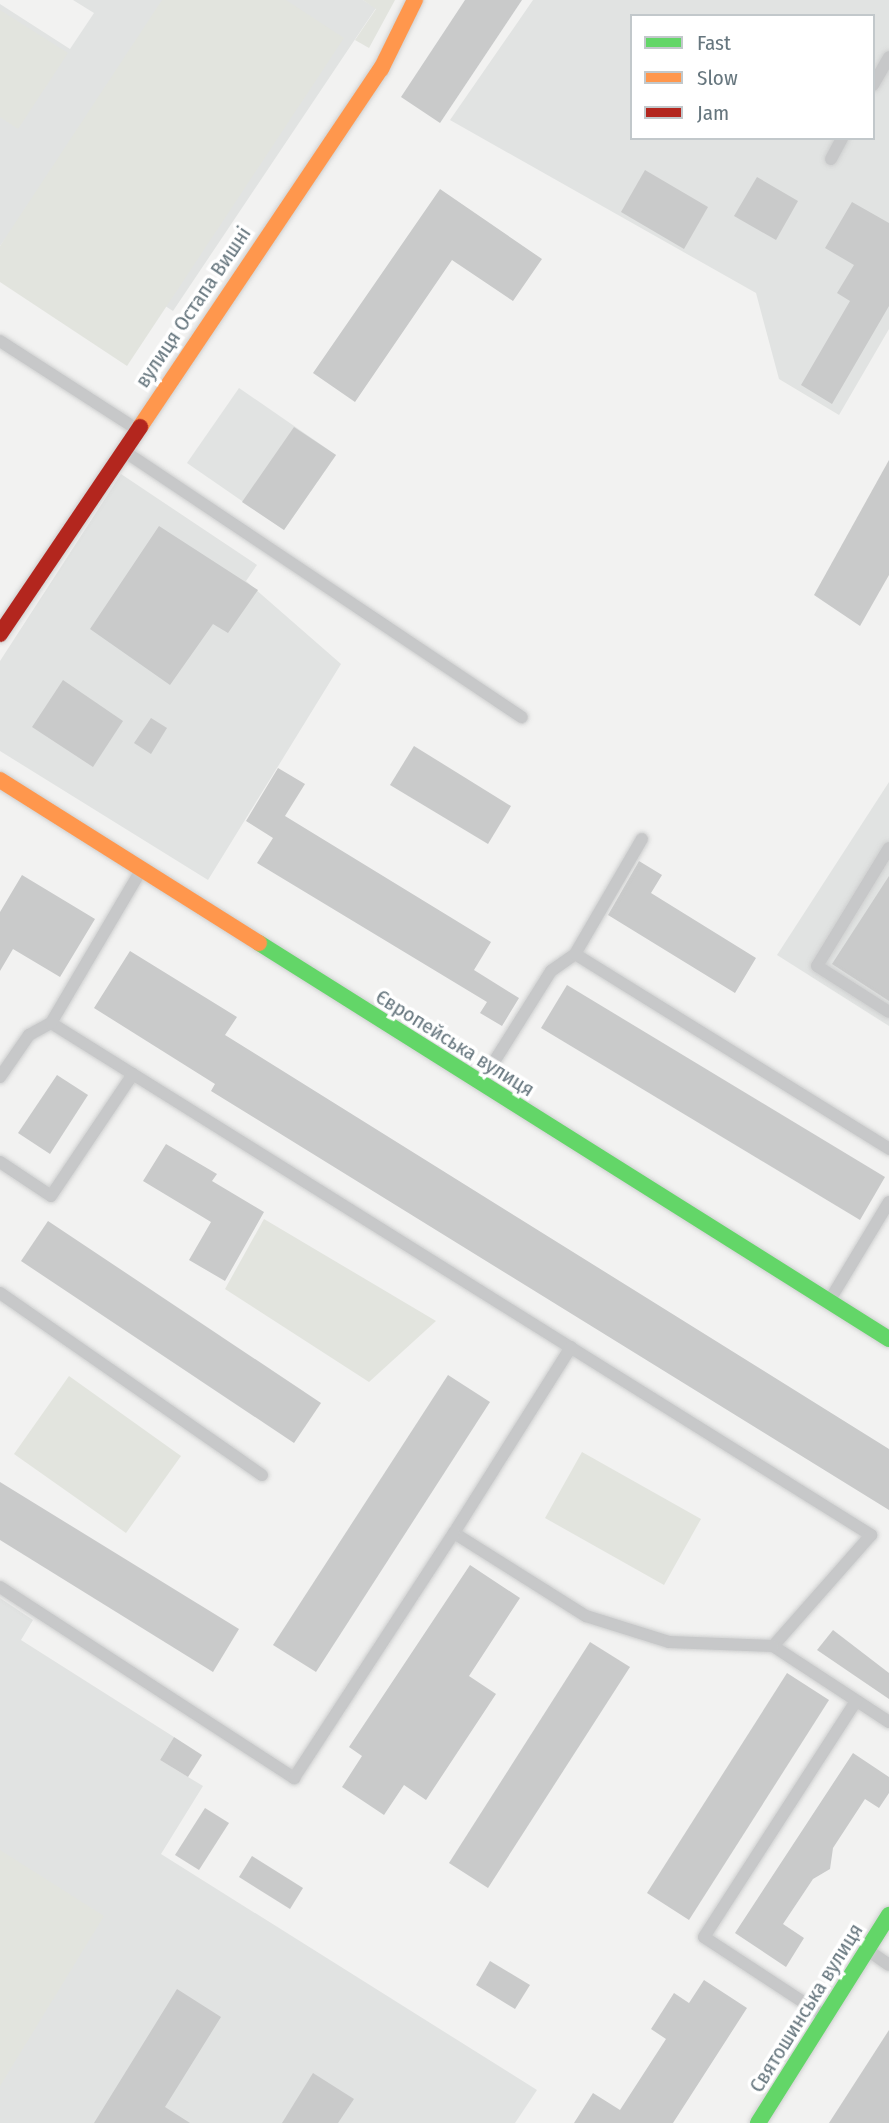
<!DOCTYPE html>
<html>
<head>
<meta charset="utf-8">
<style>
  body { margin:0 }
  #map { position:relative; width:889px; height:2123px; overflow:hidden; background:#f2f2f1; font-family:"Fira Sans Condensed",sans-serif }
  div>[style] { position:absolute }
  .built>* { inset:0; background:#e1e3e2 }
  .green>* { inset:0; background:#e2e4de }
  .building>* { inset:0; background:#c9caca }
  .roads { filter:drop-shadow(0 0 2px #cecfcf) drop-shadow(0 0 2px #cecfcf) }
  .lane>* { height:12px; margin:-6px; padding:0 6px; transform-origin:6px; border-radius:6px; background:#c7c8c9 }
  .fast>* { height:16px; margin:-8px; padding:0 8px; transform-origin:8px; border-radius:8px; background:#63d668 }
  .slow>* { height:16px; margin:-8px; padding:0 8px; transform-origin:8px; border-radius:8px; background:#ff974d }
  .jam>* { height:16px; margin:-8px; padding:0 8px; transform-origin:8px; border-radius:8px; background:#b3261e }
  span { translate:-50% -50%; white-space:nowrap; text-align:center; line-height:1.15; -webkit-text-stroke:7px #fff; paint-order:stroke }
  .street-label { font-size:21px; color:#66767e }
  .legend { position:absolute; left:630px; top:14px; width:245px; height:126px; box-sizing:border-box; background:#fff; border:2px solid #c2c8cb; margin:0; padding:9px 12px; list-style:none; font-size:21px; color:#66767e }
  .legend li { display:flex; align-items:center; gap:14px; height:35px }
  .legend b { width:35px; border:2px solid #c2c8cb }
</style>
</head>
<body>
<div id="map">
  <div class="built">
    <i style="clip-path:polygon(73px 0,363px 0,376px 8px,173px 311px,23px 215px,0 246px,0 4px,70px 49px,94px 13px)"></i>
    <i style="clip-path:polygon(evenodd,533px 0,889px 0,889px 329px,839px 415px,779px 379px,756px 293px,450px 120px,533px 0,632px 16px,873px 16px,873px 138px,632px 138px,632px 16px)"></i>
    <i style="clip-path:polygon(239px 388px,336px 455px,284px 530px,187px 463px)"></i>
    <i style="clip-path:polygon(121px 474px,257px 565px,246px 581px,341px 664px,208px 880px,0 751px,0 661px)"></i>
    <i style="clip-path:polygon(889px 782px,889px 1026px,777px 955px)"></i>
    <i style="clip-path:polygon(0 1598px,33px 1620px,21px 1640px,174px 1737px,160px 1760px,203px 1786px,161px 1854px,537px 2090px,515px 2123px,0 2123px)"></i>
  </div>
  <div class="green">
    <i style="clip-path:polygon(162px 0,286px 0,344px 38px,127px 366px,0 282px,0 246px)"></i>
    <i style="clip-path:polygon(363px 0,395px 0,369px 48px,355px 40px,376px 9px)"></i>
    <i style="clip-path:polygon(0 10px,68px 53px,18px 129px,0 117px)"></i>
    <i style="clip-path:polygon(264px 1219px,436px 1321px,369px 1382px,225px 1289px)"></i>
    <i style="clip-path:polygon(69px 1376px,181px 1456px,126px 1533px,14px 1454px)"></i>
    <i style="clip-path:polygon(582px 1452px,701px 1519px,664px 1585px,545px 1518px)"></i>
    <i style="clip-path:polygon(0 1850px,104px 1916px,0 2086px)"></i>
  </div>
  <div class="building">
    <i style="clip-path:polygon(465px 0,522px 0,440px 123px,401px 97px)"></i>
    <i style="clip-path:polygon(645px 170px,708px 207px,684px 249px,621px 212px)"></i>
    <i style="clip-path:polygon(757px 177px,798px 201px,776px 240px,734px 216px)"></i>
    <i style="clip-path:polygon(440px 189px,542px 259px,513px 301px,452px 260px,355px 402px,313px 373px)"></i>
    <i style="clip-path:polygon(852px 202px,889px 223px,889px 306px,832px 404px,801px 385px,850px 301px,837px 293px,854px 265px,825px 248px)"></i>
    <i style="clip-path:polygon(294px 427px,336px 455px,284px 530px,242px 502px)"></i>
    <i style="clip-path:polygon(889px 460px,889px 575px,860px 626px,814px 595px)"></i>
    <i style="clip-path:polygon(159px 526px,258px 590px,228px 633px,213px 624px,170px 685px,90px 629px)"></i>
    <i style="clip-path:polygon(63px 680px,123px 721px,93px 767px,32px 727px)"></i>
    <i style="clip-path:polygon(151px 718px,167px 728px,151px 754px,134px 743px)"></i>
    <i style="clip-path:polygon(414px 746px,511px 806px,488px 844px,390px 785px)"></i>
    <i style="clip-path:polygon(278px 768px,305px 784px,285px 816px,491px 942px,474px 970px,519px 998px,502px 1026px,480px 1013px,487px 1002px,257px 863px,273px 838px,246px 821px)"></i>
    <i style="clip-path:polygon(639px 861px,662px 875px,651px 893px,756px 958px,735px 993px,608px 915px)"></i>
    <i style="clip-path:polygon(22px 875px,95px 919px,60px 977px,13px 949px,0 971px,0 912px)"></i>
    <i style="clip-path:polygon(889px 876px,889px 1001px,832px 964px)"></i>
    <i style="clip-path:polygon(130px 951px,237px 1017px,225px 1035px,889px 1449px,889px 1510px,211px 1091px,215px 1084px,94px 1008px)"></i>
    <i style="clip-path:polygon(567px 985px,885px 1177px,860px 1220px,541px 1028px)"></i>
    <i style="clip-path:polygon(57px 1075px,88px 1095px,50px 1154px,18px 1133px)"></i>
    <i style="clip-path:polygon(166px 1144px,217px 1174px,212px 1181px,264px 1212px,225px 1281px,189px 1260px,211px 1222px,143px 1181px)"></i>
    <i style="clip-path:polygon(48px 1221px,321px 1403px,294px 1443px,21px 1261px)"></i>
    <i style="clip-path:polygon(448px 1375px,490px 1402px,316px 1672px,273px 1645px)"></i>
    <i style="clip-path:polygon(0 1482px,239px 1629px,213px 1672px,0 1540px)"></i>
    <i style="clip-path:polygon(470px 1565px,520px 1598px,469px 1676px,496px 1694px,426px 1800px,404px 1785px,384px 1815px,342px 1787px,362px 1756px,349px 1747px)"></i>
    <i style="clip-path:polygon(833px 1630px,889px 1673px,889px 1699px,817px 1650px)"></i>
    <i style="clip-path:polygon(590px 1642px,630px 1667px,488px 1888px,449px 1863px)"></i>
    <i style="clip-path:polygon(787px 1673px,829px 1700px,689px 1920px,647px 1893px)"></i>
    <i style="clip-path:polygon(174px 1737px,202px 1755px,188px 1777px,160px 1760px)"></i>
    <i style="clip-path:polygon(853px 1753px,889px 1777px,889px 1793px,879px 1808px,865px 1799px,833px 1848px,830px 1869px,813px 1879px,783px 1924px,804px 1938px,786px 1967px,735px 1933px)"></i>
    <i style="clip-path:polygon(205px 1808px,229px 1823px,199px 1870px,175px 1855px)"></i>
    <i style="clip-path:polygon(252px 1856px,303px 1888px,290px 1909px,239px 1877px)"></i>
    <i style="clip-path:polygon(490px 1961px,530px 1985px,515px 2009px,476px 1985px)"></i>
    <i style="clip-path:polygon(704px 1980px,747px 2008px,673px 2123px,574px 2123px,593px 2093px,620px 2110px,666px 2039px,651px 2029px,674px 1993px,689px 2003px)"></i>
    <i style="clip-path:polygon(177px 1989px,221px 2017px,165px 2107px,190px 2123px,94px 2123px)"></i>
    <i style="clip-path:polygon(889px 2030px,889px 2123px,829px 2123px)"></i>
    <i style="clip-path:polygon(313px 2073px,354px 2099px,338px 2123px,282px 2123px)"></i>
  </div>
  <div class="roads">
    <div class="lane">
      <i style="left:873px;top:85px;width:32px;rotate:-60deg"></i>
      <i style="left:831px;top:159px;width:24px;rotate:-62deg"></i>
      <i style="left:0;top:341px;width:161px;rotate:32.8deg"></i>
      <i style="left:127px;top:453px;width:475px;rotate:33.8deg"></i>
      <i style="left:889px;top:848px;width:138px;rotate:121.4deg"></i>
      <i style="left:817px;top:966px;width:85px;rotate:32.6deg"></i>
      <i style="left:575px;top:954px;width:133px;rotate:-59.8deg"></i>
      <i style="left:51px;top:1023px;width:967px;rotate:31.98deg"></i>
      <i style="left:871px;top:1535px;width:148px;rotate:131.4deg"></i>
      <i style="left:773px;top:1646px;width:139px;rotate:33.2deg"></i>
      <i style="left:0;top:1077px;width:51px;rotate:-55.4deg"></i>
      <i style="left:29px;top:1035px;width:25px;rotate:-29deg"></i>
      <i style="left:51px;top:1023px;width:175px;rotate:-59.5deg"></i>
      <i style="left:482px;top:1081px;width:130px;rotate:-57.9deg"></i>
      <i style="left:551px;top:971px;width:29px;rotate:-35deg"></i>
      <i style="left:575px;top:954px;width:370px;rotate:31.8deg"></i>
      <i style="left:0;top:1162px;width:61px;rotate:33.7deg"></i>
      <i style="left:51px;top:1196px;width:147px;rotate:-56.1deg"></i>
      <i style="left:0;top:1293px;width:319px;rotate:34.8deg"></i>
      <i style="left:831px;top:1298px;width:112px;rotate:-58.9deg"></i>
      <i style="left:571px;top:1347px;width:220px;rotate:122.2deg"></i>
      <i style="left:454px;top:1533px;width:156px;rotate:32.2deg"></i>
      <i style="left:586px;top:1616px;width:87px;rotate:17.4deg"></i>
      <i style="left:669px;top:1642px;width:104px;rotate:2.2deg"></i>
      <i style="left:0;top:1587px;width:351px;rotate:33deg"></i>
      <i style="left:294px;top:1778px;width:293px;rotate:-56.9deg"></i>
      <i style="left:869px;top:1951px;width:24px;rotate:35deg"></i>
      <i style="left:823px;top:2015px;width:142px;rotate:-146.8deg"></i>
      <i style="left:704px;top:1937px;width:281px;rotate:-57.2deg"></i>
    </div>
    <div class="fast">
      <i style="left:259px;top:943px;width:744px;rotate:32.15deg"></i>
      <i style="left:758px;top:2123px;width:246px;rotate:-57.8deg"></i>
    </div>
    <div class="slow">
      <i style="left:140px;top:427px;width:432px;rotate:-56.1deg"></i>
      <i style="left:381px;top:69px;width:77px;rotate:-63.8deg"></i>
      <i style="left:0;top:780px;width:306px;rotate:32.2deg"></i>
    </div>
    <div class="jam">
      <i style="left:0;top:634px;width:250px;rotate:-55.9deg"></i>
    </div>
  </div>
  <div class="street-label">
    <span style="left:193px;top:307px;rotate:-56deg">вулиця Остапа Вишні</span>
    <span style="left:455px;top:1043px;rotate:32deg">Європейська вулиця</span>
    <span style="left:806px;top:2008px;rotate:-58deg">Святошинська вулиця</span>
  </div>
  <ul class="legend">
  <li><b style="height:9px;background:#63d668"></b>Fast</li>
  <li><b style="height:9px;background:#ff974d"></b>Slow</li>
  <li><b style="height:9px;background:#b3261e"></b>Jam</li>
  </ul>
</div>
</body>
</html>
